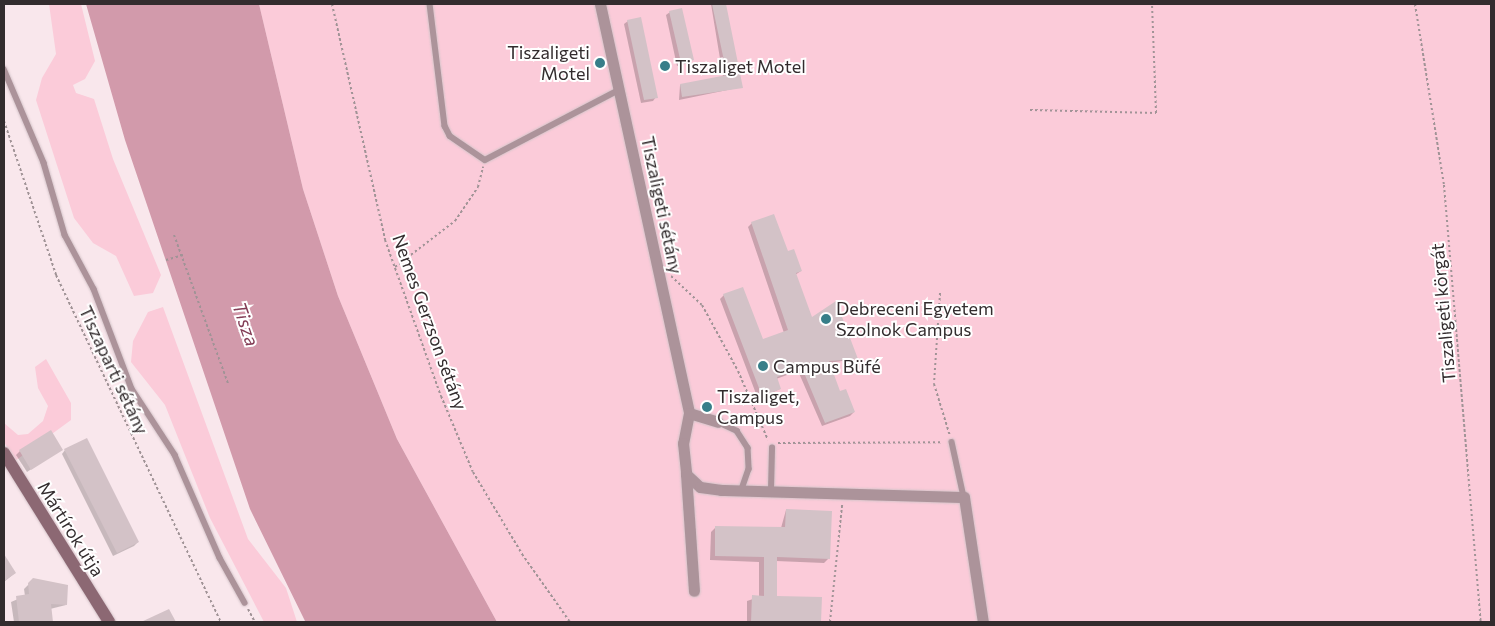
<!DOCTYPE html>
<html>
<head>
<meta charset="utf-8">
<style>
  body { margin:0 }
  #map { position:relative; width:1495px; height:626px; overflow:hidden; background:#f9e7ec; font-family:Commissioner,sans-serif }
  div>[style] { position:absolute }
  .green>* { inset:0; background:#fbcbd9 }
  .water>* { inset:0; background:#d29aab }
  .shadow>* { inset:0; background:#0003 }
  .building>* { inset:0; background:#d3c2c7 }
  .path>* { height:2px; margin-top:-1px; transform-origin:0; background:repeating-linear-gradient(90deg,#a09396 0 2.5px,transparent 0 5px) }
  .roads { filter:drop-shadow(0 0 1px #d5c5ca) drop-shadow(0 0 1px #d5c5ca) }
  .lane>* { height:5.5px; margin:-2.75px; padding:0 2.75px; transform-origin:2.75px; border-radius:2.75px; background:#ac939a }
  .street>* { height:11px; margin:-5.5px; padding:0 5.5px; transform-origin:5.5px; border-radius:5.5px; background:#ac939a }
  .secondary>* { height:12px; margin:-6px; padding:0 6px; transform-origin:6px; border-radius:6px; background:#8c6873 }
  .dots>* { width:14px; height:14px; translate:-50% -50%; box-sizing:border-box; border:2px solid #fff; border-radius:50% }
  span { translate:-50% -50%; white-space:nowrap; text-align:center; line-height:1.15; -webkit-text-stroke:4px #fff; paint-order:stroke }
  .poi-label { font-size:18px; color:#332c2e }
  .right { translate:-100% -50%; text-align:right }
  .left { translate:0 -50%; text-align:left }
  .street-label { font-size:18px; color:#332c2e }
  .water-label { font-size:19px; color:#833d56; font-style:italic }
  .frame { position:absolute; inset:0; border:5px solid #332c2e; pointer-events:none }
</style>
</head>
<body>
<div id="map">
  <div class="green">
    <i style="clip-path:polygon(49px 4px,81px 4px,95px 61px,85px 79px,73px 85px,76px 93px,94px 99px,113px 159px,161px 275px,153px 293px,134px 296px,116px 256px,93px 243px,74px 218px,36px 100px,42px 78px,56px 54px)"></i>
    <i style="clip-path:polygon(259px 4px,1491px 4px,1491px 622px,497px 622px,397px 439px,338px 296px,303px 189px)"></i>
    <i style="clip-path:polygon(163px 307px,248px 539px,286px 588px,297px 622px,264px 622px,210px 518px,165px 405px,131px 362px,133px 341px,148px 312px)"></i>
    <i style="clip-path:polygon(46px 359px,71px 403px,71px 420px,15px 461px,4px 442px,4px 423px,18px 435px,28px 434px,43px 421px,48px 406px,38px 388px,35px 367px)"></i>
  </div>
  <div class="water">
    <i style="clip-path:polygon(86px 4px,259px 4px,303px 189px,338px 296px,397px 439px,497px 622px,305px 621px,250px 509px,125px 140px)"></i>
  </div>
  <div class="shadow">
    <i style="clip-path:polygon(711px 4px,725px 4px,742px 87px,679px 100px,680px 85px,723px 77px)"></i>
    <i style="clip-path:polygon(670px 12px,692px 59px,689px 63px,677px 66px,666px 15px)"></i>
    <i style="clip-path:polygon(628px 21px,656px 97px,653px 101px,641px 103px,624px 24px)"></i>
    <i style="clip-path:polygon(752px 223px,801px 271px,795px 275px,812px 319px,856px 359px,828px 363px,839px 393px,854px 412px,850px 416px,822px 426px,798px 371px,776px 379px,780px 389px,758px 399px,720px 299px,724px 295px,762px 341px,784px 333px,748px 227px)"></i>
    <i style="clip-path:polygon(62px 449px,27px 472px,16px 455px,20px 451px)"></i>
    <i style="clip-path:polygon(65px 450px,138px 542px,134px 546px,113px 556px,62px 454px)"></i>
    <i style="clip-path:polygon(786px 510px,829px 558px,824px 563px,776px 561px,776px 597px,821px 598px,820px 622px,747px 622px,747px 601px,759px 597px,759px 562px,710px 560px,711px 532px,716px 527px,781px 528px)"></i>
    <i style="clip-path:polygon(4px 556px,15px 573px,4px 582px)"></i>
    <i style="clip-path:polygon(33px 580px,66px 605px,50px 609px,52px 622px,14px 622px,11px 602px,25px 596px,24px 589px)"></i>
  </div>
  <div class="building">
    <i style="clip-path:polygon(712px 4px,726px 4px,743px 88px,682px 97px,680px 84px,727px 75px)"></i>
    <i style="clip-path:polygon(682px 8px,694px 60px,681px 63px,669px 11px)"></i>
    <i style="clip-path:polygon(641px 17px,658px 98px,644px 100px,627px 20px)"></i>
    <i style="clip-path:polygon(774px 214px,788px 251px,794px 249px,802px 271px,796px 273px,812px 317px,836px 301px,858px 359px,829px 361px,840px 391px,846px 389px,855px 412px,825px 423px,802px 368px,777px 377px,781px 389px,762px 396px,723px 294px,743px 287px,763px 339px,788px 330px,751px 222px)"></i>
    <i style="clip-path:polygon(51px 430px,63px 450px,31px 470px,19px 450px)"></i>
    <i style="clip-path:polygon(87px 438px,139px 542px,117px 553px,64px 449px)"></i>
    <i style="clip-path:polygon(786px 509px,832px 511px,830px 559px,777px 557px,777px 596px,822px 597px,821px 622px,751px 622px,752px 595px,764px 596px,764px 557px,715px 556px,715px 526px,785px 527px)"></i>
    <i style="clip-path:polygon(4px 554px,16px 573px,4px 581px)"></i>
    <i style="clip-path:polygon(33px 578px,68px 585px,67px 605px,51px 604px,53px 622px,19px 622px,16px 596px,29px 594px,28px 583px)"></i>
    <i style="clip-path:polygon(169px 609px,176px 622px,141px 622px)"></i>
  </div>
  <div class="path">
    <i style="left:332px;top:4px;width:242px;rotate:77.3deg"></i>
    <i style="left:385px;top:240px;width:166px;rotate:70.3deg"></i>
    <i style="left:441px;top:396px;width:82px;rotate:67.2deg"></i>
    <i style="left:473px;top:472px;width:96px;rotate:59.1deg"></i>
    <i style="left:522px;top:554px;width:83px;rotate:54.8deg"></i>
    <i style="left:1415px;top:4px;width:183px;rotate:80.9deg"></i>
    <i style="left:1444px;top:185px;width:439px;rotate:85.2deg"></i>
    <i style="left:1030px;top:110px;width:126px;rotate:1.4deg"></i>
    <i style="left:1156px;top:113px;width:109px;rotate:-92.1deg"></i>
    <i style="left:4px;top:121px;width:163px;rotate:71.3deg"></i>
    <i style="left:56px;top:275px;width:384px;rotate:64.6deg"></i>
    <i style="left:174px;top:235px;width:158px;rotate:70deg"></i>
    <i style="left:166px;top:260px;width:18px;rotate:-16deg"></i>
    <i style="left:395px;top:267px;width:76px;rotate:-37.5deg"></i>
    <i style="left:455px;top:221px;width:41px;rotate:-55.9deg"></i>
    <i style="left:478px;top:187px;width:21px;rotate:-76deg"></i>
    <i style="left:671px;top:276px;width:42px;rotate:43.1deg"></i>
    <i style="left:702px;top:305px;width:75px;rotate:61.4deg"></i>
    <i style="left:738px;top:371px;width:75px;rotate:66.5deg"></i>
    <i style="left:940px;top:293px;width:91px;rotate:93.8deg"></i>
    <i style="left:934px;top:384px;width:54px;rotate:72.9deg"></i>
    <i style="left:778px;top:443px;width:165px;rotate:-0.3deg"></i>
    <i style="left:248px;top:609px;width:15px;rotate:62deg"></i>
    <i style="left:830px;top:622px;width:118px;rotate:-84.1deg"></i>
  </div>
  <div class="roads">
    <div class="lane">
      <i style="left:430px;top:4px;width:123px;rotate:83deg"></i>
      <i style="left:445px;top:126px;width:11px;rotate:63deg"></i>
      <i style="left:450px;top:136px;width:42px;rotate:34.4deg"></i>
      <i style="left:485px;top:160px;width:151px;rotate:-27.6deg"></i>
      <i style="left:4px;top:69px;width:102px;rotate:66.9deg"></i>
      <i style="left:44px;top:163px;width:75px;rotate:73.7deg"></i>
      <i style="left:65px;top:235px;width:61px;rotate:61.8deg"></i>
      <i style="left:94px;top:289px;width:107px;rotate:69.2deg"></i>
      <i style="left:132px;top:389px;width:79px;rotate:56.9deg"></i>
      <i style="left:175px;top:455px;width:112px;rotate:66.4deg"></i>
      <i style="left:220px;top:558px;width:51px;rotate:60.9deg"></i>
      <i style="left:718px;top:422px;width:21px;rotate:25deg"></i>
      <i style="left:737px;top:431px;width:20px;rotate:57deg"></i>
      <i style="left:748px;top:448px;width:21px;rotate:87deg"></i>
      <i style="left:749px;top:469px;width:21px;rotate:109deg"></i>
      <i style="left:952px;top:442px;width:56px;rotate:77.7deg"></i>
      <i style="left:771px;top:490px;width:42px;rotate:-88.6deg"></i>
    </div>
    <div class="street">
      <i style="left:600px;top:4px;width:419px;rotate:77.7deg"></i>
      <i style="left:689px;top:413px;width:31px;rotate:101deg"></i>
      <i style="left:683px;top:443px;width:31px;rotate:84deg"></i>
      <i style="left:686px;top:474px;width:19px;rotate:43deg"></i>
      <i style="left:700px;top:487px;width:21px;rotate:8deg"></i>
      <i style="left:721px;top:490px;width:243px;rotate:1.7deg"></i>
      <i style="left:964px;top:497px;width:126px;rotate:81.4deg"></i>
      <i style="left:689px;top:413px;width:30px;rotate:17deg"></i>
      <i style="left:686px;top:474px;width:117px;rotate:86.1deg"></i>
    </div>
    <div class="secondary">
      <i style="left:4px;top:453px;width:199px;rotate:58.1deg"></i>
    </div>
  </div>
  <div class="dots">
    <i style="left:600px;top:63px;background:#377e89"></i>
    <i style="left:665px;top:66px;background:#377e89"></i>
    <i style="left:826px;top:319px;background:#377e89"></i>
    <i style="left:763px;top:366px;background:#377e89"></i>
    <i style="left:707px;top:407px;background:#377e89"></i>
  </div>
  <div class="poi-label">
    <span class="right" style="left:590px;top:63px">Tiszaligeti<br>Motel</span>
    <span class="left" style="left:675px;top:66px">Tiszaliget Motel</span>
    <span class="left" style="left:836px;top:319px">Debreceni Egyetem<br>Szolnok Campus</span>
    <span class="left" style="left:773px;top:366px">Campus Büfé</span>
    <span class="left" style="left:717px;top:407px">Tiszaliget,<br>Campus</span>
  </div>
  <div class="street-label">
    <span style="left:662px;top:205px;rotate:78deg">Tiszaligeti sétány</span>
    <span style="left:1443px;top:313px;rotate:-95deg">Tiszaligeti körgát</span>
    <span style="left:430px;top:322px;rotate:70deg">Nemes Gerzson sétány</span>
    <span style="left:114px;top:370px;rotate:65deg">Tiszaparti sétány</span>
    <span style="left:71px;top:529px;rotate:58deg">Mártírok útja</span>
  </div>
  <div class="water-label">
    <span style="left:246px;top:324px;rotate:71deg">Tisza</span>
  </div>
  <div class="frame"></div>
</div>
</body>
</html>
